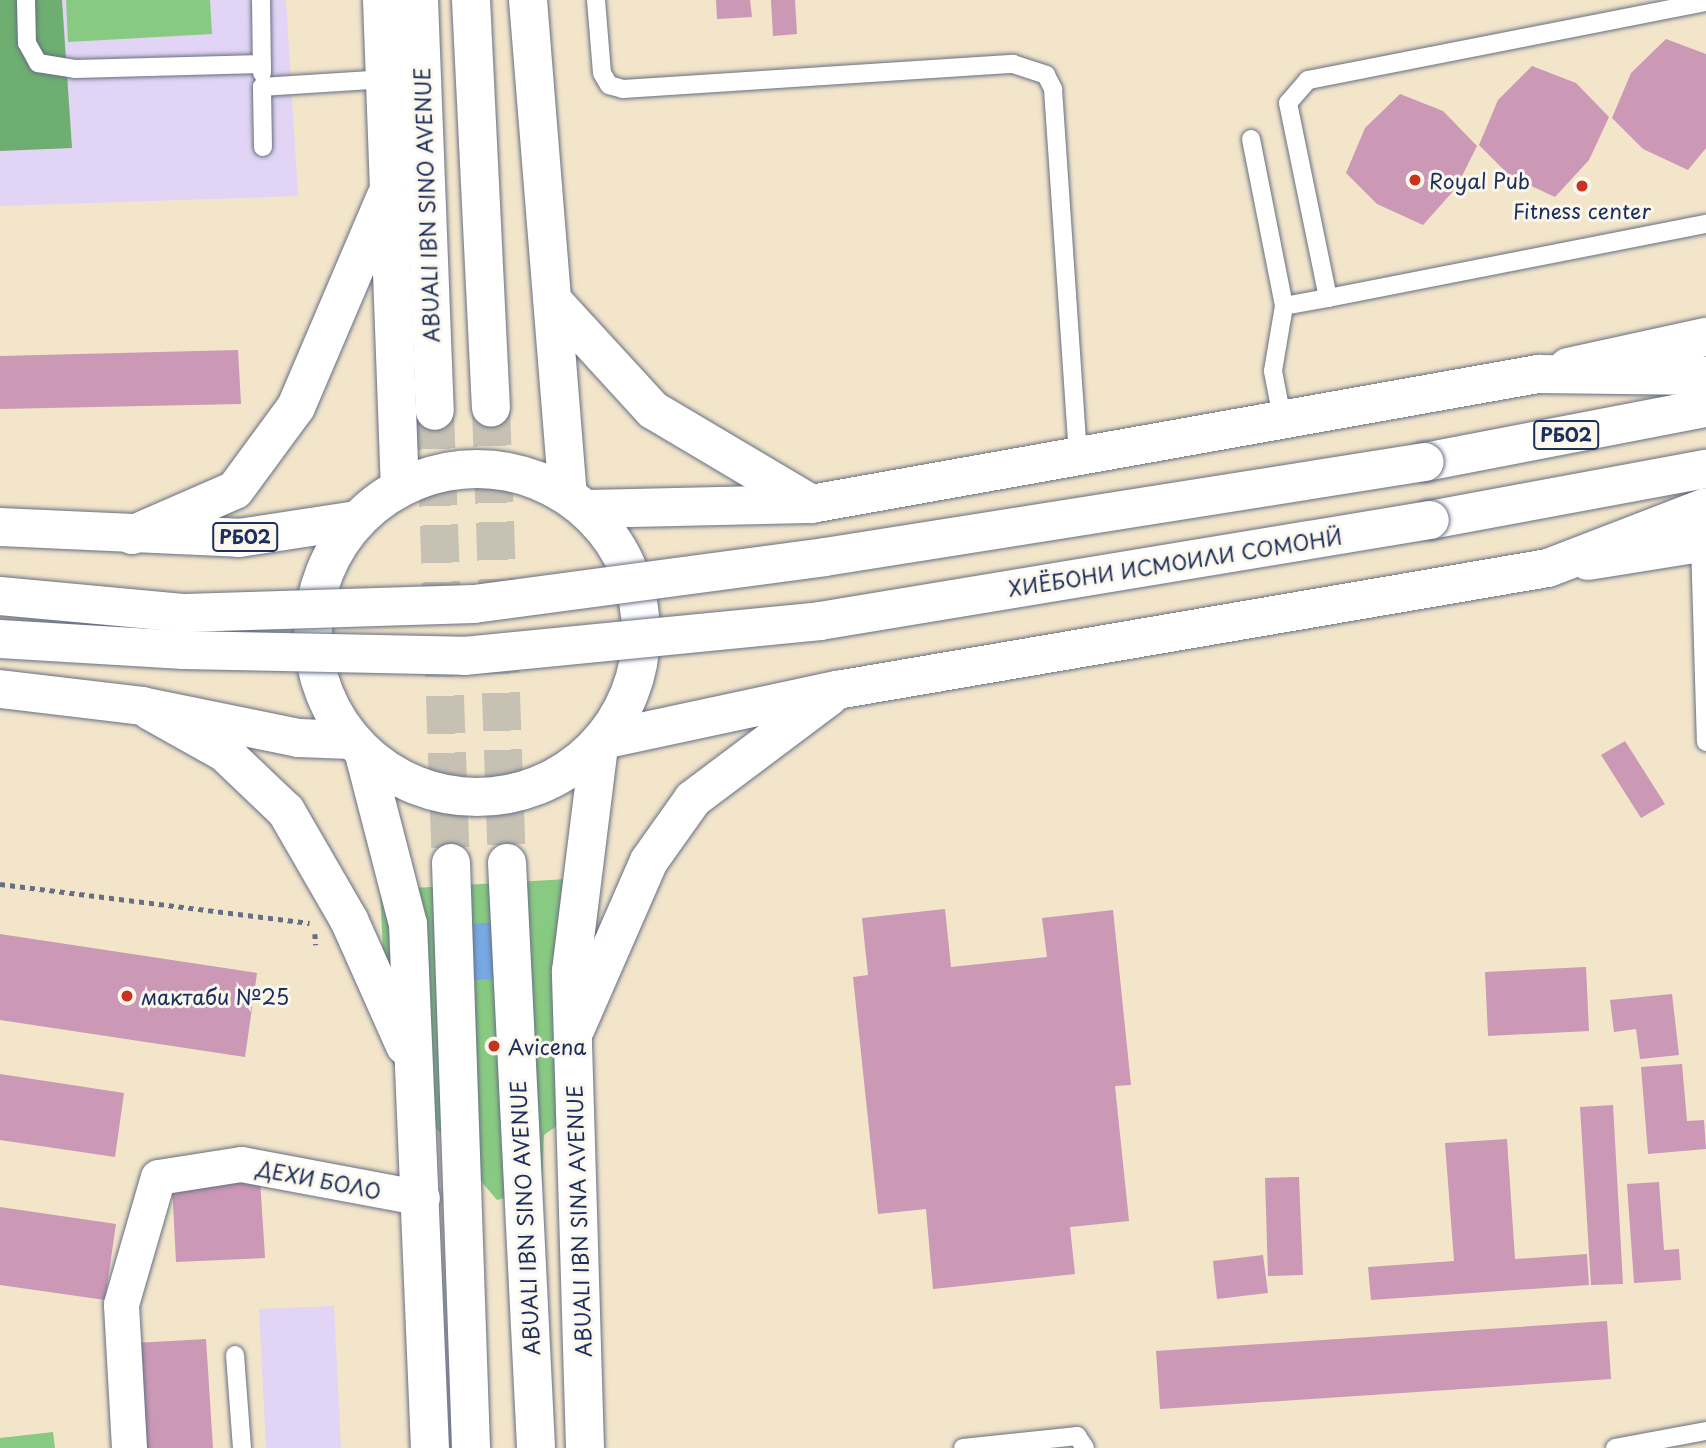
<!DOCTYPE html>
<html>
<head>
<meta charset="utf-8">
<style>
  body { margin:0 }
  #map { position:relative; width:1706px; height:1448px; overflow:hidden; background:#f2e5ca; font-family:"Playpen Sans",sans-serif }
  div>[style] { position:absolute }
  .built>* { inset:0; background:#e1d4f4 }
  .green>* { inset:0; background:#89ca82 }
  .forest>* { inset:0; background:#6eae70 }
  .water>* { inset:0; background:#77a9e3 }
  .building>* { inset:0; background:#cb98b6 }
  .secondary-tunnel>* { height:38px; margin-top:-19px; transform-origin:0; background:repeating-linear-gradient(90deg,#c7c1b4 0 38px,transparent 0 57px) }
  .path>* { height:4.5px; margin-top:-2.25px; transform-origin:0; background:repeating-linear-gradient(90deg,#666f84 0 5px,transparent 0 10px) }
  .roads { filter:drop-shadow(0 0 2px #666f84) drop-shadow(0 0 2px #666f84) }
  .service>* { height:18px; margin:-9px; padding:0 9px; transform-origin:9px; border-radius:9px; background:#fff }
  .minor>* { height:35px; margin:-17.5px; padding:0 17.5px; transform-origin:17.5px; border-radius:17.5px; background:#fff }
  .tertiary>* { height:38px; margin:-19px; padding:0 19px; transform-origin:19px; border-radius:19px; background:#fff }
  .secondary>* { height:38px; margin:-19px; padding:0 19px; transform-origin:19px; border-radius:19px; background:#fff }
  .secondary>.ring { margin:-19px; padding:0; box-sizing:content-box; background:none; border:38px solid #fff; border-radius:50% }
  .trunk>* { height:38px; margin:-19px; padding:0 19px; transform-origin:19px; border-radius:19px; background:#fff }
  .bridges { filter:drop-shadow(0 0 2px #666f84) drop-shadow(0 0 2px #666f84) }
  .trunk-bridge>* { height:38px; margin:-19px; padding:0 19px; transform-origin:19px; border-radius:19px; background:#fff }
  .dots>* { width:19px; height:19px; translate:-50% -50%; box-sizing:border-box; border:4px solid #fbf7ec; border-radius:50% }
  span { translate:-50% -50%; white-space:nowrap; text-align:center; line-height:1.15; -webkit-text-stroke:6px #fbf7ec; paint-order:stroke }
  .shield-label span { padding:2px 5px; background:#fbf7ec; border:2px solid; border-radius:5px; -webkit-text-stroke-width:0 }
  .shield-label { font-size:19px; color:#1b2f5e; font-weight:700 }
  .poi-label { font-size:21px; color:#1b2f5e }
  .left { translate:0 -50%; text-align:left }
  .street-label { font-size:21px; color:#1b2f5e }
</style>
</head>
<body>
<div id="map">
  <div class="built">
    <i style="clip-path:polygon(0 0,286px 0,298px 196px,0 206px)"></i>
    <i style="clip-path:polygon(334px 1306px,341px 1448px,266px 1448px,259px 1309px)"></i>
  </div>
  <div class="green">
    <i style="clip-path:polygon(66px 0,210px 0,212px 34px,68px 42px)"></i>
    <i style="clip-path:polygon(584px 878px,587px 1104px,544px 1135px,542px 1188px,497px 1200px,406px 1093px,388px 1052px,380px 890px)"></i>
    <i style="clip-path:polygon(53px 1432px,55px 1448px,0 1448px,0 1438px)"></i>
  </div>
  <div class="forest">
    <i style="clip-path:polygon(0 0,62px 0,72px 148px,0 151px)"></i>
  </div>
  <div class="water">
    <i style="clip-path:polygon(510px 921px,514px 978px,472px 980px,469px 924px)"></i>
  </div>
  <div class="building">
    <i style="clip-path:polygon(716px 0,750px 0,752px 17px,717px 19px)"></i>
    <i style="clip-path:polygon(771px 0,795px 0,797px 34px,773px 36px)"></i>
    <i style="clip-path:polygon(1666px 39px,1706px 54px,1706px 148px,1688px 170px,1643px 149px,1612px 118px,1631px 73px)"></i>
    <i style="clip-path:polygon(1532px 66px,1576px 83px,1609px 117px,1589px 160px,1555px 197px,1510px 176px,1479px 145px,1498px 100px)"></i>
    <i style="clip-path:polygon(1400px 94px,1443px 111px,1477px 146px,1456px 188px,1423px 225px,1377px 204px,1346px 173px,1365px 128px)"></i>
    <i style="clip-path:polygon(238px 350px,241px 404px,0 409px,0 356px)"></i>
    <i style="clip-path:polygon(1625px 741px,1665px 804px,1641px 818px,1601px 755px)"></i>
    <i style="clip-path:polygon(945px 909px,951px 967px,1047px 957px,1042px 918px,1113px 910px,1131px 1085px,1115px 1086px,1129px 1221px,1070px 1227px,1075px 1274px,933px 1289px,926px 1209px,878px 1214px,853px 977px,868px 975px,862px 918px)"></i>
    <i style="clip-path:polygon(0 934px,257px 973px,245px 1057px,0 1020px)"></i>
    <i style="clip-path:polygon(1586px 967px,1589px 1031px,1488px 1036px,1485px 972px)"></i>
    <i style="clip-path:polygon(1672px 994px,1679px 1055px,1640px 1059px,1636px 1029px,1614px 1032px,1610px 1000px)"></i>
    <i style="clip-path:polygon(1682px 1064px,1687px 1121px,1704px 1120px,1706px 1149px,1648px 1154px,1641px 1067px)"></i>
    <i style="clip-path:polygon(0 1074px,124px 1093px,115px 1157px,0 1140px)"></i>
    <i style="clip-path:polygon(1613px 1105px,1623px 1284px,1591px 1285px,1580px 1107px)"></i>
    <i style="clip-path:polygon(1507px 1139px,1515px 1259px,1587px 1254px,1589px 1285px,1371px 1300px,1368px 1267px,1454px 1261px,1445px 1143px)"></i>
    <i style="clip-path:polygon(1299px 1177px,1303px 1275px,1268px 1276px,1265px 1178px)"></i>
    <i style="clip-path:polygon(260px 1179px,265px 1258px,176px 1262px,172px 1184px)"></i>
    <i style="clip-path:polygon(1659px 1182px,1664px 1250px,1679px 1249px,1681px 1280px,1634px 1283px,1627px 1184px)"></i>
    <i style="clip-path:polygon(0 1207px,116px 1224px,105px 1300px,0 1285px)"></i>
    <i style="clip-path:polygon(1263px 1255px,1268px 1293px,1217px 1299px,1213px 1261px)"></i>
    <i style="clip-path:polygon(1607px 1321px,1611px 1379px,1160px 1409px,1156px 1351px)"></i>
    <i style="clip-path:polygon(206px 1339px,213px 1448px,141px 1448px,135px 1343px)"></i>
  </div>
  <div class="secondary-tunnel">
    <i style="left:491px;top:408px;width:455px;rotate:88deg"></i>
    <i style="left:435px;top:411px;width:452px;rotate:88deg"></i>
  </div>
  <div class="path">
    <i style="left:0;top:884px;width:312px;rotate:7.2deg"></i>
    <i style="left:315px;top:934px;width:11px;rotate:85deg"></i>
  </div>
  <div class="roads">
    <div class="service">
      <i style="left:26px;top:0;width:43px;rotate:88.7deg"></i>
      <i style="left:27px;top:43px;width:23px;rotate:61deg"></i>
      <i style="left:38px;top:63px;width:37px;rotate:9deg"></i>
      <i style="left:75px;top:69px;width:187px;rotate:-1.5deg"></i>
      <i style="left:261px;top:0;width:73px;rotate:89.2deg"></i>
      <i style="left:596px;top:0;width:73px;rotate:85.3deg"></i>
      <i style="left:602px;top:73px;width:14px;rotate:60deg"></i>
      <i style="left:609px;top:85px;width:15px;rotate:16deg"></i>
      <i style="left:623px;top:89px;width:391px;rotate:-3.7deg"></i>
      <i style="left:1013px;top:64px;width:35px;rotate:18deg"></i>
      <i style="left:1046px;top:75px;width:16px;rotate:63deg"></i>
      <i style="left:1053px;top:89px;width:365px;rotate:86.1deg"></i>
      <i style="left:1706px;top:2px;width:406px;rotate:168.9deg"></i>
      <i style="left:1308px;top:80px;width:30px;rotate:131deg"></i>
      <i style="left:1288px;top:103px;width:199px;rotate:78.4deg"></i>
      <i style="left:1328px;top:298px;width:385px;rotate:-11.1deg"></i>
      <i style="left:1251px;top:139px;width:170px;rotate:78.8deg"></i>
      <i style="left:1284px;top:306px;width:45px;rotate:-10.3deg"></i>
      <i style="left:263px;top:147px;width:60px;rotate:-91deg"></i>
      <i style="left:262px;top:87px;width:124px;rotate:-3.7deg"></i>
      <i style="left:1283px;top:423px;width:53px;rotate:-100.9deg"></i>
      <i style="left:1273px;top:371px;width:66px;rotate:-80.4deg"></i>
      <i style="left:1700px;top:543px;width:199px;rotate:88.3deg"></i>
      <i style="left:235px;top:1355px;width:93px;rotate:85.7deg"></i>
      <i style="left:963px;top:1448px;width:115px;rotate:-6deg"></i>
      <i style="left:1077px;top:1436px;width:14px;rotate:56deg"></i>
      <i style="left:1615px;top:1448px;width:93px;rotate:-10.6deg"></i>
    </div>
    <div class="minor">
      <i style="left:129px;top:1448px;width:144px;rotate:-93.2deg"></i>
      <i style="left:121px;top:1304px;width:132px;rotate:-73.8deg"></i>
      <i style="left:158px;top:1177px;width:84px;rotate:-8.9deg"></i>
      <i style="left:241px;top:1164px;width:184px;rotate:10.6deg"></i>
    </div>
    <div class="tertiary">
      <i style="left:1568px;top:367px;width:141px;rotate:-12.3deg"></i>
      <i style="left:1588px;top:561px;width:120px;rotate:-9.1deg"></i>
    </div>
    <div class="secondary">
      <i style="left:382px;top:0;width:487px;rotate:87.9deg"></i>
      <i style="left:419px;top:0;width:411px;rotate:87.8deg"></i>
      <i style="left:471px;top:0;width:408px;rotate:87.2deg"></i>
      <i style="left:528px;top:0;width:497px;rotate:85.4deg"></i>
      <i style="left:553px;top:301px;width:148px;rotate:47.5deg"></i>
      <i style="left:653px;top:410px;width:184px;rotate:30.7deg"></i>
      <i class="ring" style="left:313px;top:469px;width:290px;height:290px"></i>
      <i style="left:585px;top:509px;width:226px;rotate:-1.3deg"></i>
      <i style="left:811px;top:504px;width:739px;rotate:-10.14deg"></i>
      <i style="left:132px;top:535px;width:112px;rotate:-23.6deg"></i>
      <i style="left:235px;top:490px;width:103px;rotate:-53.7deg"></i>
      <i style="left:296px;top:407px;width:227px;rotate:-66.9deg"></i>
      <i style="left:150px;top:711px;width:86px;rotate:29.2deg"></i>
      <i style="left:225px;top:753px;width:84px;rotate:43.6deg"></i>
      <i style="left:286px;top:811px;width:126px;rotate:60deg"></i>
      <i style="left:349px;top:920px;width:138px;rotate:66deg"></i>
      <i style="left:603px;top:740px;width:239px;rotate:-12.1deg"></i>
      <i style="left:837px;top:690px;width:721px;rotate:-9.74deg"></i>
      <i style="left:364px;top:754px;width:176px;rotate:75.5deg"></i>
      <i style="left:408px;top:924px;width:524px;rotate:87.6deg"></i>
      <i style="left:451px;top:863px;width:585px;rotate:88.04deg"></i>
      <i style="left:507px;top:863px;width:586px;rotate:87.16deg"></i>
      <i style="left:576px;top:1028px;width:182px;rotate:-66.4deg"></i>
      <i style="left:649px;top:861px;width:76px;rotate:-54.6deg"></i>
      <i style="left:693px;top:799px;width:171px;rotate:-36.9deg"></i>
      <i style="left:585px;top:1448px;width:477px;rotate:-91.7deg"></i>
      <i style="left:571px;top:971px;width:228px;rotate:-82.9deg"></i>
    </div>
    <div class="trunk">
      <i style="left:1538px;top:374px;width:168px;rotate:0.7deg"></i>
      <i style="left:1425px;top:462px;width:286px;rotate:-10.9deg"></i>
      <i style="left:1430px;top:520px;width:281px;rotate:-10.5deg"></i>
      <i style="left:0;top:527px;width:239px;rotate:2.6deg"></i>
      <i style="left:239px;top:538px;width:119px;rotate:-8.7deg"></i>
      <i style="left:1548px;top:568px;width:169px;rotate:-21.1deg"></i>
      <i style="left:0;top:689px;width:143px;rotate:6.8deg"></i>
      <i style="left:142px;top:706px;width:159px;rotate:11.6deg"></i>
      <i style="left:298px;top:738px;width:53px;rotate:2.2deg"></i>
    </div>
  </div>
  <div class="bridges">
    <div class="trunk-bridge">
      <i style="left:0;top:596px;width:186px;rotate:5.3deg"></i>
      <i style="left:185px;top:613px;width:289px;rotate:-1.8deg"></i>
      <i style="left:474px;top:604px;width:354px;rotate:-7.6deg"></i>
      <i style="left:825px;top:557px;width:607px;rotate:-9deg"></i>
      <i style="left:0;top:639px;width:184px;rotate:3.4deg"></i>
      <i style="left:184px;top:650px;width:280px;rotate:1.2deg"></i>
      <i style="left:464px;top:656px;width:358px;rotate:-5.6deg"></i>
      <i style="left:820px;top:621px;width:618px;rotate:-9.4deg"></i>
    </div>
  </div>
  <div class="dots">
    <i style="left:1415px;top:180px;background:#c8321e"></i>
    <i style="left:1582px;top:186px;background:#c8321e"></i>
    <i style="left:127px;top:996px;background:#c8321e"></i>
    <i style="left:494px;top:1046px;background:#c8321e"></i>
  </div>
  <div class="shield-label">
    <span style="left:1566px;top:435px">РБ02</span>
    <span style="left:245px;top:537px">РБ02</span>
  </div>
  <div class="poi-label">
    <span class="left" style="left:1429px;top:180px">Royal Pub</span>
    <span style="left:1582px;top:210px">Fitness center</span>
    <span class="left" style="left:141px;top:996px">мактаби №25</span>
    <span class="left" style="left:508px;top:1046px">Avicena</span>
  </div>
  <div class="street-label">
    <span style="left:426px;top:205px;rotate:-92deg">ABUALI IBN SINO AVENUE</span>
    <span style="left:1175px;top:562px;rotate:-9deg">ХИЁБОНИ ИСМОИЛИ СОМОНӢ</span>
    <span style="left:319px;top:1179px;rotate:11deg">ДЕХИ БОЛО</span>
    <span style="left:524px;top:1218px;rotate:-93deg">ABUALI IBN SINO AVENUE</span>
    <span style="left:578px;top:1221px;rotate:-92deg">ABUALI IBN SINA AVENUE</span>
  </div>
</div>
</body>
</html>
